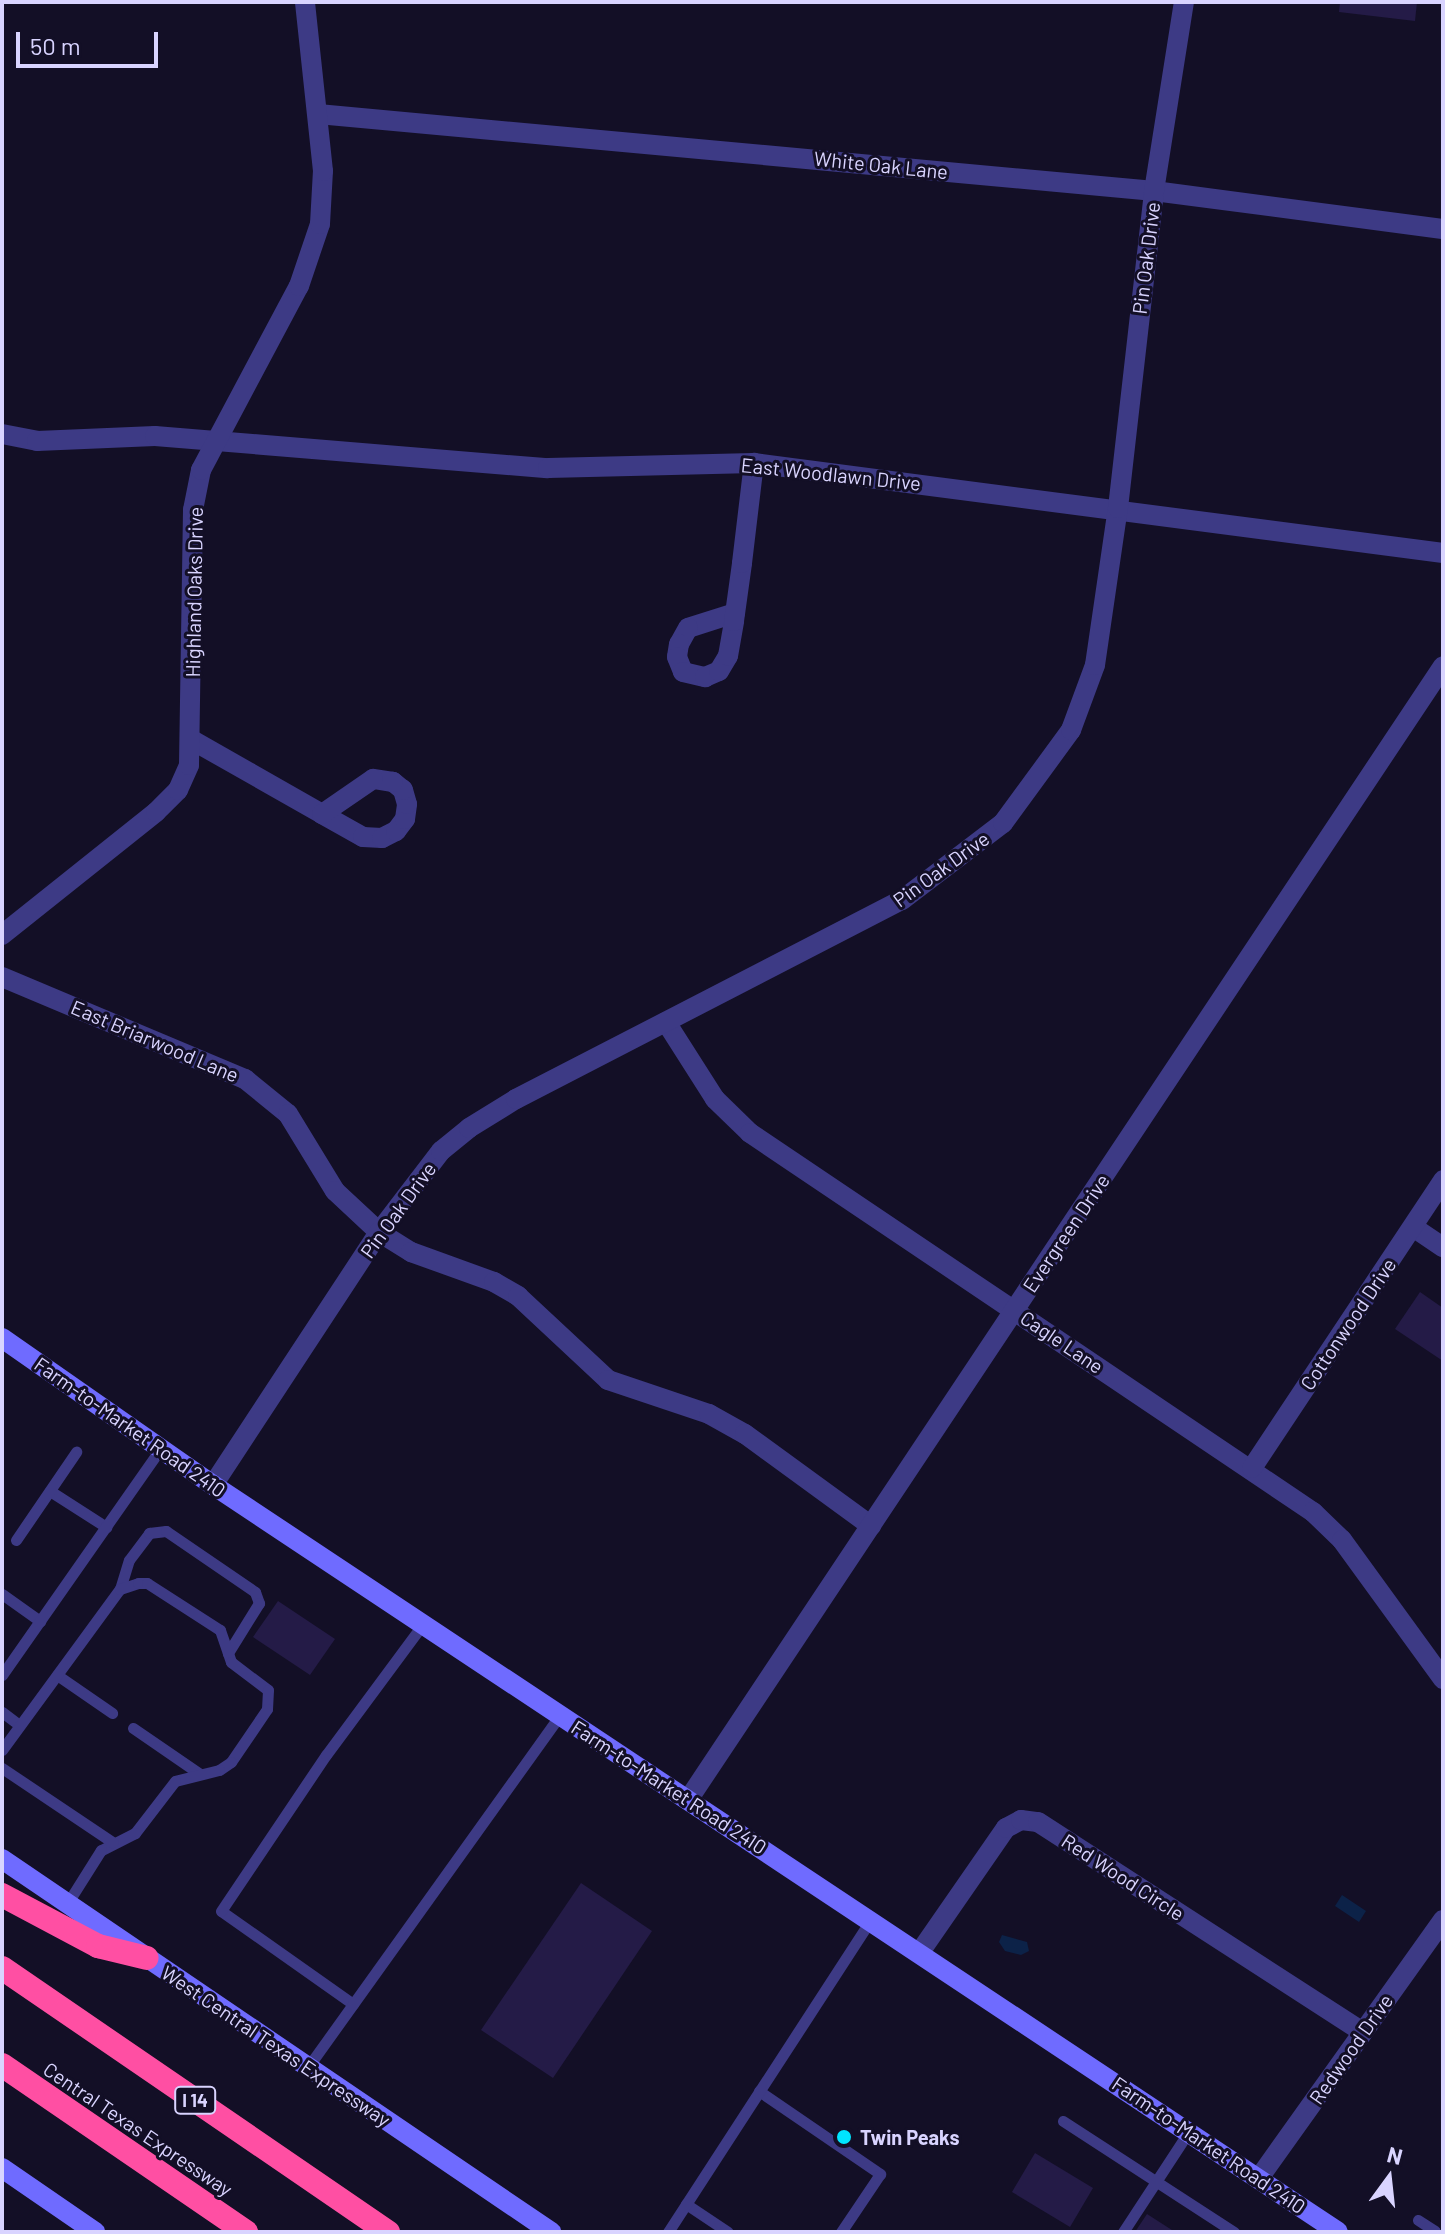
<!DOCTYPE html>
<html>
<head>
<meta charset="utf-8">
<style>
  body { margin:0 }
  #map { position:relative; width:1445px; height:2234px; overflow:hidden; background:#130f26; font-family:Barlow,sans-serif }
  div>[style] { position:absolute }
  .water>* { inset:0; background:#0c2248 }
  .building>* { inset:0; background:#241b47 }
  .service>* { height:11px; margin:-5.5px; padding:0 5.5px; transform-origin:5.5px; border-radius:5.5px; background:#3d3a85 }
  .minor>* { height:20px; margin:-10px; padding:0 10px; transform-origin:10px; border-radius:10px; background:#3d3a85 }
  .secondary>* { height:20px; margin:-10px; padding:0 10px; transform-origin:10px; border-radius:10px; background:#6f6bff }
  .motorway>* { height:24px; margin:-12px; padding:0 12px; transform-origin:12px; border-radius:12px; background:#ff4fa3 }
  .dots>* { width:22px; height:22px; translate:-50% -50%; box-sizing:border-box; border:4px solid #130f26; border-radius:50% }
  span { translate:-50% -50%; white-space:nowrap; text-align:center; line-height:1.15; -webkit-text-stroke:6px #130f26; paint-order:stroke }
  .shield-label span { padding:2px 6px; background:#130f26; border:2px solid; border-radius:6px; -webkit-text-stroke-width:0 }
  .shield-label { font-size:18px; color:#d9d4ff; font-weight:700 }
  .street-label { font-size:20px; color:#d9d4ff }
  .poi-label { font-size:20px; color:#d9d4ff; font-weight:700 }
  .left { translate:0 -50%; text-align:left }
  .frame { position:absolute; inset:0; border:4px solid #d9d4ff; pointer-events:none }
  .north { position:absolute; left:1349px; top:2138px; width:80px; height:80px; -webkit-text-stroke:6px #130f26; paint-order:stroke; rotate:15deg; font-size:22px; font-weight:700; line-height:32px; text-align:center; color:#d9d4ff }
  .north::after { content:''; display:block; margin:auto; width:28px; height:36px; background:#d9d4ff; clip-path:polygon(50% 0,100% 100%,50% 72%,0 100%) }
  .scale { position:absolute; left:16px; top:32px; width:142px; height:36px; box-sizing:border-box; border:4px solid #d9d4ff; border-top:0; padding-left:10px; font-size:24px; line-height:28px; white-space:nowrap; color:#d9d4ff; -webkit-text-stroke:6px #130f26; paint-order:stroke }
</style>
</head>
<body>
<div id="map">
  <div class="water">
    <i style="clip-path:polygon(1342px 1895px,1366px 1911px,1359px 1922px,1335px 1906px)"></i>
    <i style="clip-path:polygon(1002px 1935px,1027px 1942px,1029px 1951px,1021px 1955px,1005px 1951px,999px 1942px)"></i>
  </div>
  <div class="building">
    <i style="clip-path:polygon(1340px 2px,1417px 2px,1415px 21px,1339px 12px)"></i>
    <i style="clip-path:polygon(1420px 1292px,1443px 1308px,1443px 1361px,1395px 1329px)"></i>
    <i style="clip-path:polygon(278px 1601px,335px 1639px,310px 1675px,253px 1637px)"></i>
    <i style="clip-path:polygon(581px 1883px,652px 1931px,553px 2078px,481px 2030px)"></i>
    <i style="clip-path:polygon(1035px 2153px,1093px 2188px,1070px 2227px,1012px 2192px)"></i>
    <i style="clip-path:polygon(1147px 2214px,1175px 2232px,1135px 2232px)"></i>
  </div>
  <div class="service">
    <i style="left:50px;top:1491px;width:67px;rotate:32.7deg"></i>
    <i style="left:16px;top:1540px;width:107px;rotate:-55.7deg"></i>
    <i style="left:120px;top:1589px;width:30px;rotate:-73deg"></i>
    <i style="left:129px;top:1560px;width:34px;rotate:-53deg"></i>
    <i style="left:149px;top:1533px;width:17px;rotate:-7deg"></i>
    <i style="left:166px;top:1531px;width:108px;rotate:34.4deg"></i>
    <i style="left:255px;top:1592px;width:12px;rotate:70deg"></i>
    <i style="left:259px;top:1603px;width:59px;rotate:121.8deg"></i>
    <i style="left:2px;top:1594px;width:47px;rotate:35.4deg"></i>
    <i style="left:2px;top:1675px;width:277px;rotate:-55deg"></i>
    <i style="left:57px;top:1675px;width:67px;rotate:34.6deg"></i>
    <i style="left:2px;top:1712px;width:21px;rotate:37deg"></i>
    <i style="left:133px;top:1728px;width:81px;rotate:34.5deg"></i>
    <i style="left:2px;top:1750px;width:200px;rotate:-53.8deg"></i>
    <i style="left:120px;top:1589px;width:19px;rotate:-18deg"></i>
    <i style="left:138px;top:1583px;width:9px"></i>
    <i style="left:147px;top:1583px;width:87px;rotate:32.8deg"></i>
    <i style="left:220px;top:1630px;width:34px;rotate:71deg"></i>
    <i style="left:231px;top:1662px;width:46px;rotate:37.1deg"></i>
    <i style="left:268px;top:1690px;width:19px;rotate:93deg"></i>
    <i style="left:267px;top:1709px;width:64px;rotate:124.2deg"></i>
    <i style="left:231px;top:1762px;width:14px;rotate:146deg"></i>
    <i style="left:219px;top:1770px;width:45px;rotate:166deg"></i>
    <i style="left:175px;top:1781px;width:66px;rotate:127.6deg"></i>
    <i style="left:135px;top:1833px;width:38px;rotate:153deg"></i>
    <i style="left:101px;top:1850px;width:64px;rotate:122.2deg"></i>
    <i style="left:2px;top:1768px;width:133px;rotate:33.9deg"></i>
    <i style="left:353px;top:2004px;width:161px;rotate:-144.8deg"></i>
    <i style="left:221px;top:1911px;width:188px;rotate:-56.1deg"></i>
    <i style="left:326px;top:1755px;width:163px;rotate:-53.5deg"></i>
    <i style="left:308px;top:2067px;width:433px;rotate:-54.4deg"></i>
    <i style="left:759px;top:2091px;width:147px;rotate:34.4deg"></i>
    <i style="left:880px;top:2174px;width:70px;rotate:123.9deg"></i>
    <i style="left:1063px;top:2121px;width:204px;rotate:33deg"></i>
    <i style="left:686px;top:2204px;width:50px;rotate:33.7deg"></i>
    <i style="left:1418px;top:2220px;width:20px;rotate:33deg"></i>
    <i style="left:668px;top:2232px;width:372px;rotate:-57deg"></i>
    <i style="left:1123px;top:2232px;width:121px;rotate:-56.8deg"></i>
  </div>
  <div class="minor">
    <i style="left:318px;top:114px;width:840px;rotate:5.26deg"></i>
    <i style="left:1154px;top:191px;width:291px;rotate:7.5deg"></i>
    <i style="left:2px;top:434px;width:36px;rotate:11deg"></i>
    <i style="left:37px;top:441px;width:118px;rotate:-2.4deg"></i>
    <i style="left:155px;top:436px;width:394px;rotate:4.7deg"></i>
    <i style="left:548px;top:468px;width:206px;rotate:-1.4deg"></i>
    <i style="left:754px;top:463px;width:695px;rotate:7.44deg"></i>
    <i style="left:735px;top:613px;width:49px;rotate:162.3deg"></i>
    <i style="left:688px;top:628px;width:18px;rotate:119deg"></i>
    <i style="left:679px;top:644px;width:13px;rotate:99deg"></i>
    <i style="left:677px;top:657px;width:16px;rotate:68deg"></i>
    <i style="left:683px;top:672px;width:23px;rotate:13deg"></i>
    <i style="left:705px;top:677px;width:15px;rotate:-23deg"></i>
    <i style="left:719px;top:671px;width:17px;rotate:-59deg"></i>
    <i style="left:728px;top:656px;width:36px;rotate:-80deg"></i>
    <i style="left:734px;top:621px;width:59px;rotate:-82.1deg"></i>
    <i style="left:742px;top:563px;width:101px;rotate:-83.2deg"></i>
    <i style="left:192px;top:740px;width:150px;rotate:29.6deg"></i>
    <i style="left:322px;top:814px;width:47px;rotate:29.3deg"></i>
    <i style="left:363px;top:837px;width:19px;rotate:3deg"></i>
    <i style="left:382px;top:838px;width:16px;rotate:-27deg"></i>
    <i style="left:396px;top:831px;width:15px;rotate:-53deg"></i>
    <i style="left:405px;top:819px;width:15px;rotate:-82deg"></i>
    <i style="left:407px;top:804px;width:15px;rotate:-106deg"></i>
    <i style="left:403px;top:790px;width:13px;rotate:-141deg"></i>
    <i style="left:393px;top:782px;width:20px;rotate:-171deg"></i>
    <i style="left:373px;top:779px;width:62px;rotate:145.5deg"></i>
    <i style="left:2px;top:935px;width:197px;rotate:-38.6deg"></i>
    <i style="left:156px;top:812px;width:31px;rotate:-45deg"></i>
    <i style="left:178px;top:790px;width:27px;rotate:-66deg"></i>
    <i style="left:189px;top:765px;width:255px;rotate:-89.1deg"></i>
    <i style="left:193px;top:510px;width:41px;rotate:-78.7deg"></i>
    <i style="left:201px;top:470px;width:208px;rotate:-62deg"></i>
    <i style="left:299px;top:286px;width:65px;rotate:-71.3deg"></i>
    <i style="left:320px;top:224px;width:53px;rotate:-86.8deg"></i>
    <i style="left:323px;top:171px;width:170px;rotate:-96.1deg"></i>
    <i style="left:2px;top:977px;width:264px;rotate:22.8deg"></i>
    <i style="left:245px;top:1079px;width:55px;rotate:39.1deg"></i>
    <i style="left:288px;top:1114px;width:90px;rotate:58.6deg"></i>
    <i style="left:335px;top:1191px;width:60px;rotate:43deg"></i>
    <i style="left:379px;top:1232px;width:38px;rotate:32deg"></i>
    <i style="left:411px;top:1252px;width:88px;rotate:19.9deg"></i>
    <i style="left:494px;top:1282px;width:28px;rotate:30deg"></i>
    <i style="left:518px;top:1296px;width:123px;rotate:43deg"></i>
    <i style="left:608px;top:1380px;width:107px;rotate:18.6deg"></i>
    <i style="left:709px;top:1414px;width:41px;rotate:29.1deg"></i>
    <i style="left:745px;top:1434px;width:156px;rotate:36.1deg"></i>
    <i style="left:666px;top:1022px;width:91px;rotate:57.5deg"></i>
    <i style="left:715px;top:1099px;width:49px;rotate:44.2deg"></i>
    <i style="left:750px;top:1133px;width:679px;rotate:33.95deg"></i>
    <i style="left:1313px;top:1512px;width:40px;rotate:44deg"></i>
    <i style="left:1342px;top:1540px;width:172px;rotate:54deg"></i>
    <i style="left:1413px;top:1227px;width:36px;rotate:34deg"></i>
    <i style="left:1252px;top:1468px;width:346px;rotate:-56.4deg"></i>
    <i style="left:213px;top:1485px;width:303px;rotate:-56.7deg"></i>
    <i style="left:379px;top:1232px;width:102px;rotate:-52.6deg"></i>
    <i style="left:441px;top:1151px;width:36px;rotate:-39deg"></i>
    <i style="left:469px;top:1128px;width:55px;rotate:-31.7deg"></i>
    <i style="left:516px;top:1099px;width:434px;rotate:-27.3deg"></i>
    <i style="left:902px;top:900px;width:127px;rotate:-37.3deg"></i>
    <i style="left:1003px;top:823px;width:115px;rotate:-53.8deg"></i>
    <i style="left:1071px;top:730px;width:69px;rotate:-69.7deg"></i>
    <i style="left:1095px;top:665px;width:159px;rotate:-81.7deg"></i>
    <i style="left:1118px;top:508px;width:319px;rotate:-83.5deg"></i>
    <i style="left:1154px;top:191px;width:191px;rotate:-81deg"></i>
    <i style="left:688px;top:1800px;width:1362px;rotate:-56.34deg"></i>
    <i style="left:920px;top:1952px;width:151px;rotate:-55.3deg"></i>
    <i style="left:1006px;top:1828px;width:17px;rotate:-28deg"></i>
    <i style="left:1021px;top:1820px;width:17px;rotate:7deg"></i>
    <i style="left:1038px;top:1822px;width:387px;rotate:32.9deg"></i>
    <i style="left:1259px;top:2178px;width:317px;rotate:-54.5deg"></i>
  </div>
  <div class="secondary">
    <i style="left:2px;top:1338px;width:257px;rotate:34.9deg"></i>
    <i style="left:213px;top:1485px;width:1350px;rotate:33.58deg"></i>
    <i style="left:2px;top:1859px;width:664px;rotate:34.19deg"></i>
    <i style="left:2px;top:2168px;width:113px;rotate:34.5deg"></i>
  </div>
  <div class="motorway">
    <i style="left:2px;top:1895px;width:109px;rotate:28deg"></i>
    <i style="left:98px;top:1946px;width:50px;rotate:13.8deg"></i>
    <i style="left:2px;top:1968px;width:468px;rotate:34.4deg"></i>
    <i style="left:2px;top:2065px;width:296px;rotate:34.4deg"></i>
  </div>
  <div class="dots">
    <i style="left:844px;top:2137px;background:#00e5ff"></i>
  </div>
  <div class="shield-label">
    <span style="left:195px;top:2100px">I 14</span>
  </div>
  <div class="street-label">
    <span style="left:881px;top:165px;rotate:6deg">White Oak Lane</span>
    <span style="left:1146px;top:258px;rotate:-83deg">Pin Oak Drive</span>
    <span style="left:831px;top:474px;rotate:6deg">East Woodlawn Drive</span>
    <span style="left:194px;top:592px;rotate:-89deg">Highland Oaks Drive</span>
    <span style="left:941px;top:869px;rotate:-36deg">Pin Oak Drive</span>
    <span style="left:155px;top:1041px;rotate:23deg">East Briarwood Lane</span>
    <span style="left:398px;top:1210px;rotate:-54deg">Pin Oak Drive</span>
    <span style="left:1066px;top:1233px;rotate:-56deg">Evergreen Drive</span>
    <span style="left:1348px;top:1324px;rotate:-56deg">Cottonwood Drive</span>
    <span style="left:1062px;top:1342px;rotate:34deg">Cagle Lane</span>
    <span style="left:130px;top:1427px;rotate:35deg">Farm-to-Market Road 2410</span>
    <span style="left:669px;top:1787px;rotate:33deg">Farm-to-Market Road 2410</span>
    <span style="left:1123px;top:1877px;rotate:33deg">Red Wood Circle</span>
    <span style="left:276px;top:2046px;rotate:34deg">West Central Texas Expressway</span>
    <span style="left:1351px;top:2049px;rotate:-55deg">Redwood Drive</span>
    <span style="left:138px;top:2129px;rotate:34deg">Central Texas Expressway</span>
    <span style="left:1209px;top:2145px;rotate:34deg">Farm-to-Market Road 2410</span>
  </div>
  <div class="poi-label">
    <span class="left" style="left:860px;top:2137px">Twin Peaks</span>
  </div>
  <div class="frame"></div>
  <div class="north">N</div>
  <div class="scale">50 m</div>
</div>
</body>
</html>
